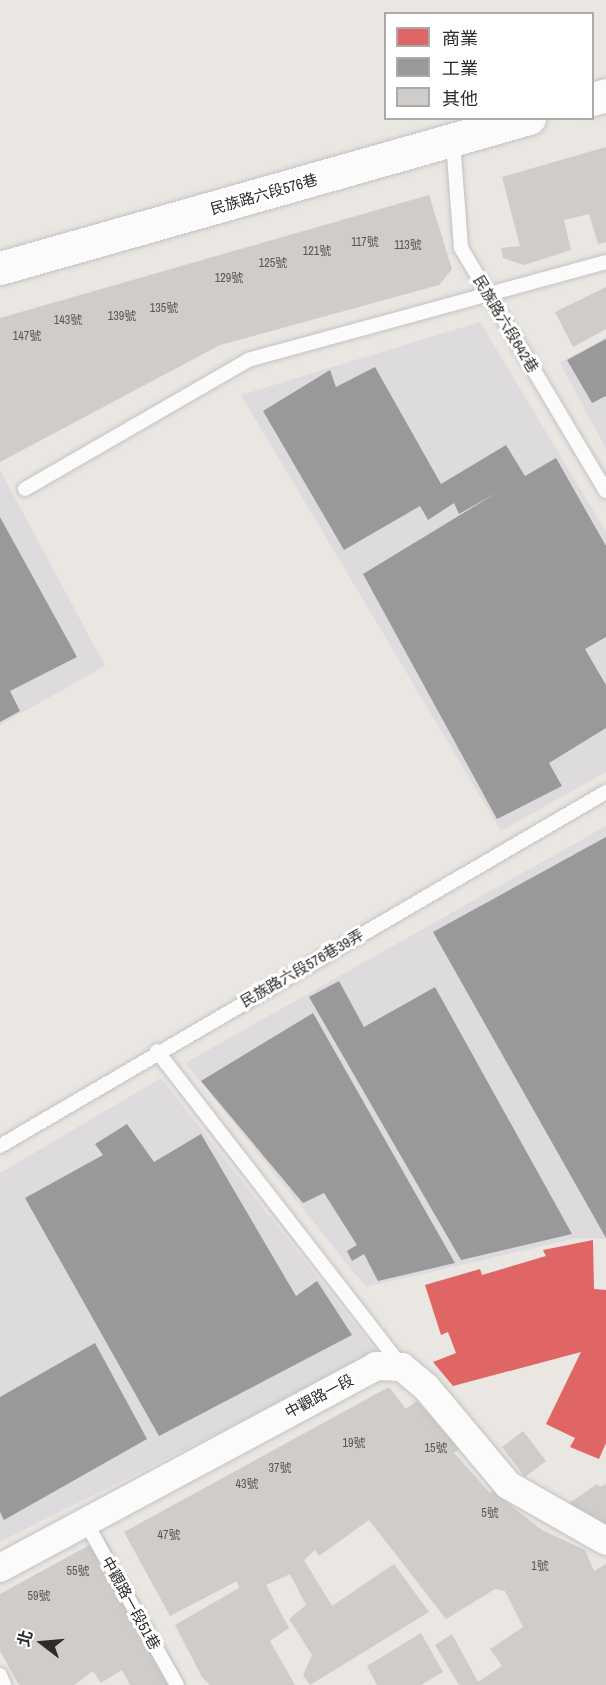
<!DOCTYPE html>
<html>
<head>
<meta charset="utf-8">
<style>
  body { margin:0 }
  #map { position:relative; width:606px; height:1685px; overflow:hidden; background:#eae6e2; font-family:"Archivo Narrow","Noto Sans TC",sans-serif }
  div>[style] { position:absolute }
  .industrial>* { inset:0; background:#dddbdd }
  .shops>* { inset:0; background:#e06666 }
  .industry>* { inset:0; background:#999 }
  .building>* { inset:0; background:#cfccc9 }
  .roads { filter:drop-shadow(0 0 2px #c3c2c3) drop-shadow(0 0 2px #c3c2c3) }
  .lane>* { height:14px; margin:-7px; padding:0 7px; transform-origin:7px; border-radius:7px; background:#fcfbfb }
  .street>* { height:28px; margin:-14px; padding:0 14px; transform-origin:14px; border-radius:14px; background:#fcfbfb }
  .secondary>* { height:33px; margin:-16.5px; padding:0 16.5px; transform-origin:16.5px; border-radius:16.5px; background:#fcfbfb }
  span { translate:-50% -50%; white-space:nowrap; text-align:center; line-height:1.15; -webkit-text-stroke:6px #fff; paint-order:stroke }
  .number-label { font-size:12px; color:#565655 }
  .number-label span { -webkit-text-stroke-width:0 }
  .street-label { font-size:15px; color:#2c2c2c }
  .legend { position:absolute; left:384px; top:12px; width:210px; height:108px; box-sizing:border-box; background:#fff; border:2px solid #ababab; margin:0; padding:8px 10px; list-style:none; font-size:18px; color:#2c2c2c }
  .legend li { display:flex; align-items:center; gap:12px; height:30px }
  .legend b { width:30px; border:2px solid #ababab }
  .north { position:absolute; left:12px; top:1613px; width:60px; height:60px; -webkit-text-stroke:4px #fff; paint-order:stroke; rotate:286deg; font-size:16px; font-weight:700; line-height:24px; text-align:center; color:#2c2c2c }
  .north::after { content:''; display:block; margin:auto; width:21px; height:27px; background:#2c2c2c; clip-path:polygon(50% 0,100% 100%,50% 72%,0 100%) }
</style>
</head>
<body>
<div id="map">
  <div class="industrial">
    <i style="clip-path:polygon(480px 322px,606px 532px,606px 772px,501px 831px,241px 395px)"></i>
    <i style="clip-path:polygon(606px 337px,606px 449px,560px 363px)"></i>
    <i style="clip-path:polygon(0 470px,105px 666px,0 725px)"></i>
    <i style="clip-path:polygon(606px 826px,606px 1239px,577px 1238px,366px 1287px,185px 1063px)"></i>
    <i style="clip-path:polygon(161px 1078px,377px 1353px,0 1542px,0 1173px)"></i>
  </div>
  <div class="shops">
    <i style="clip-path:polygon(593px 1240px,594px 1289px,606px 1290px,606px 1443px,599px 1459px,570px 1447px,575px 1438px,546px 1424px,581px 1352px,453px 1386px,433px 1362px,456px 1353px,448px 1332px,441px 1335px,425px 1285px,480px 1269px,482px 1275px,546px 1256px,543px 1250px)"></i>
  </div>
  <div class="industry">
    <i style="clip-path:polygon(606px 339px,606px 396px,592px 403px,567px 360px)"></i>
    <i style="clip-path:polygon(375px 367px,441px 484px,506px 445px,525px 476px,556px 458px,606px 546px,606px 637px,585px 649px,606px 685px,606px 728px,549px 763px,562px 786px,497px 819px,363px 574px,498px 492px,459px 514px,454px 503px,428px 520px,420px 506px,344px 550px,263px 411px,330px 370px,336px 387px)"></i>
    <i style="clip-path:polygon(0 517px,77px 657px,10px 691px,20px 711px,0 722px)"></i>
    <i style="clip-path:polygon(606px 837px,606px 1238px,433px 932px)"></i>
    <i style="clip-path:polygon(339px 981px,364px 1027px,435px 987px,572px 1234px,461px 1260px,309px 997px)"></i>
    <i style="clip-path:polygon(313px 1013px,455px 1263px,378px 1281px,364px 1254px,352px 1261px,347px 1251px,357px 1245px,324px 1193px,303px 1203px,201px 1081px)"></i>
    <i style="clip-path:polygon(127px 1124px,154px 1162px,201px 1134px,296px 1296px,317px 1281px,352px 1335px,159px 1436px,25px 1198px,103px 1155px,95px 1144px)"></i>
    <i style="clip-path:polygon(95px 1343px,147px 1439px,4px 1520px,0 1512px,0 1397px)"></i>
  </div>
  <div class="building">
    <i style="clip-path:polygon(606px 147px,606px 242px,598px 244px,589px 214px,564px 220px,571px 250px,524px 265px,503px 258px,501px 248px,520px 246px,502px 177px)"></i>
    <i style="clip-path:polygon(429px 195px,452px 269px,439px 285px,220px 345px,0 462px,0 318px)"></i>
    <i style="clip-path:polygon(606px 287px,606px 329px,573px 347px,555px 312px)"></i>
    <i style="clip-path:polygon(389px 1387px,406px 1409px,417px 1401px,460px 1448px,454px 1453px,490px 1493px,499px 1487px,505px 1501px,542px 1530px,585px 1550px,594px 1571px,606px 1564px,606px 1685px,459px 1685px,435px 1645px,452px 1634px,478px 1682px,502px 1666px,490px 1649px,523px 1627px,505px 1591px,495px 1589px,446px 1619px,369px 1520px,319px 1556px,315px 1550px,304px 1560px,332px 1606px,394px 1564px,429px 1612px,310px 1685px,303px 1675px,312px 1655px,289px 1619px,306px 1605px,290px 1574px,266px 1585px,289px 1628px,270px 1641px,295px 1685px,210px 1685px,202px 1677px,175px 1625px,239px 1588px,237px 1581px,170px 1616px,124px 1532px)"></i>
    <i style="clip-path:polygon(523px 1431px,546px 1461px,525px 1477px,502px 1447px)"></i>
    <i style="clip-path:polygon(597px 1484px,600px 1487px,606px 1484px,606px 1532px,562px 1508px)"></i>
    <i style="clip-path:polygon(104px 1537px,186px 1685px,130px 1685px,122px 1670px,101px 1683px,93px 1671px,74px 1685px,19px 1685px,0 1651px,0 1594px)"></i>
    <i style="clip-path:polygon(421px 1633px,443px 1672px,421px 1685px,377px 1685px,367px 1666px)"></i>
  </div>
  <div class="roads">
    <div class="lane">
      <i style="left:453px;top:141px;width:107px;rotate:85.7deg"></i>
      <i style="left:461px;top:248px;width:283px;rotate:59.2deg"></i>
      <i style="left:25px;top:489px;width:258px;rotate:-30deg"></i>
      <i style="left:248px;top:360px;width:371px;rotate:-15.3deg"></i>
      <i style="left:157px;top:1051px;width:398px;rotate:52.2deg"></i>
      <i style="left:0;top:1146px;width:702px;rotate:-30.29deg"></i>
      <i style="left:85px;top:1521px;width:188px;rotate:60.7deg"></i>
      <i style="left:0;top:1675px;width:11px;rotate:68deg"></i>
    </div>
    <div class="street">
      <i style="left:0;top:1568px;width:427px;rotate:-28.2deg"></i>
      <i style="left:376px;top:1366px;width:26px;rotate:2deg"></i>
      <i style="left:402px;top:1367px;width:31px;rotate:40deg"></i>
      <i style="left:426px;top:1387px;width:128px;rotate:50.1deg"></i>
      <i style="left:508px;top:1485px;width:113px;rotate:29.7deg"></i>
    </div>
    <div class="secondary">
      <i style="left:592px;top:99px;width:15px;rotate:-16deg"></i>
      <i style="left:0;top:268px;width:550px;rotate:-15.83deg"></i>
    </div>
  </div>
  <div class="number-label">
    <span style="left:365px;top:243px">117號</span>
    <span style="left:408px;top:246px">113號</span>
    <span style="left:317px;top:252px">121號</span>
    <span style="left:273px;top:264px">125號</span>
    <span style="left:229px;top:279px">129號</span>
    <span style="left:164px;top:309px">135號</span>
    <span style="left:122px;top:317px">139號</span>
    <span style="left:68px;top:321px">143號</span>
    <span style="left:27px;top:337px">147號</span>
    <span style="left:354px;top:1444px">19號</span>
    <span style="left:436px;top:1449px">15號</span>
    <span style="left:280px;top:1469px">37號</span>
    <span style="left:247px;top:1485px">43號</span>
    <span style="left:490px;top:1514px">5號</span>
    <span style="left:169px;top:1536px">47號</span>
    <span style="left:540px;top:1567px">1號</span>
    <span style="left:78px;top:1572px">55號</span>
    <span style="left:39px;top:1597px">59號</span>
  </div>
  <div class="street-label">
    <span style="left:264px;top:194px;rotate:-16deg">民族路六段576巷</span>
    <span style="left:506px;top:324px;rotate:59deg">民族路六段642巷</span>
    <span style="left:302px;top:968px;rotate:-30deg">民族路六段576巷39弄</span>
    <span style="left:319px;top:1396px;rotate:-28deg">中觀路一段</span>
    <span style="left:131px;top:1603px;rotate:61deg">中觀路一段51巷</span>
  </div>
  <ul class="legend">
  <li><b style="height:16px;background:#e06666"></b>商業</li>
  <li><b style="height:16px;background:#999"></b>工業</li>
  <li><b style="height:16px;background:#cfccc9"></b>其他</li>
  </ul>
  <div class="north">北</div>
</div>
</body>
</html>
